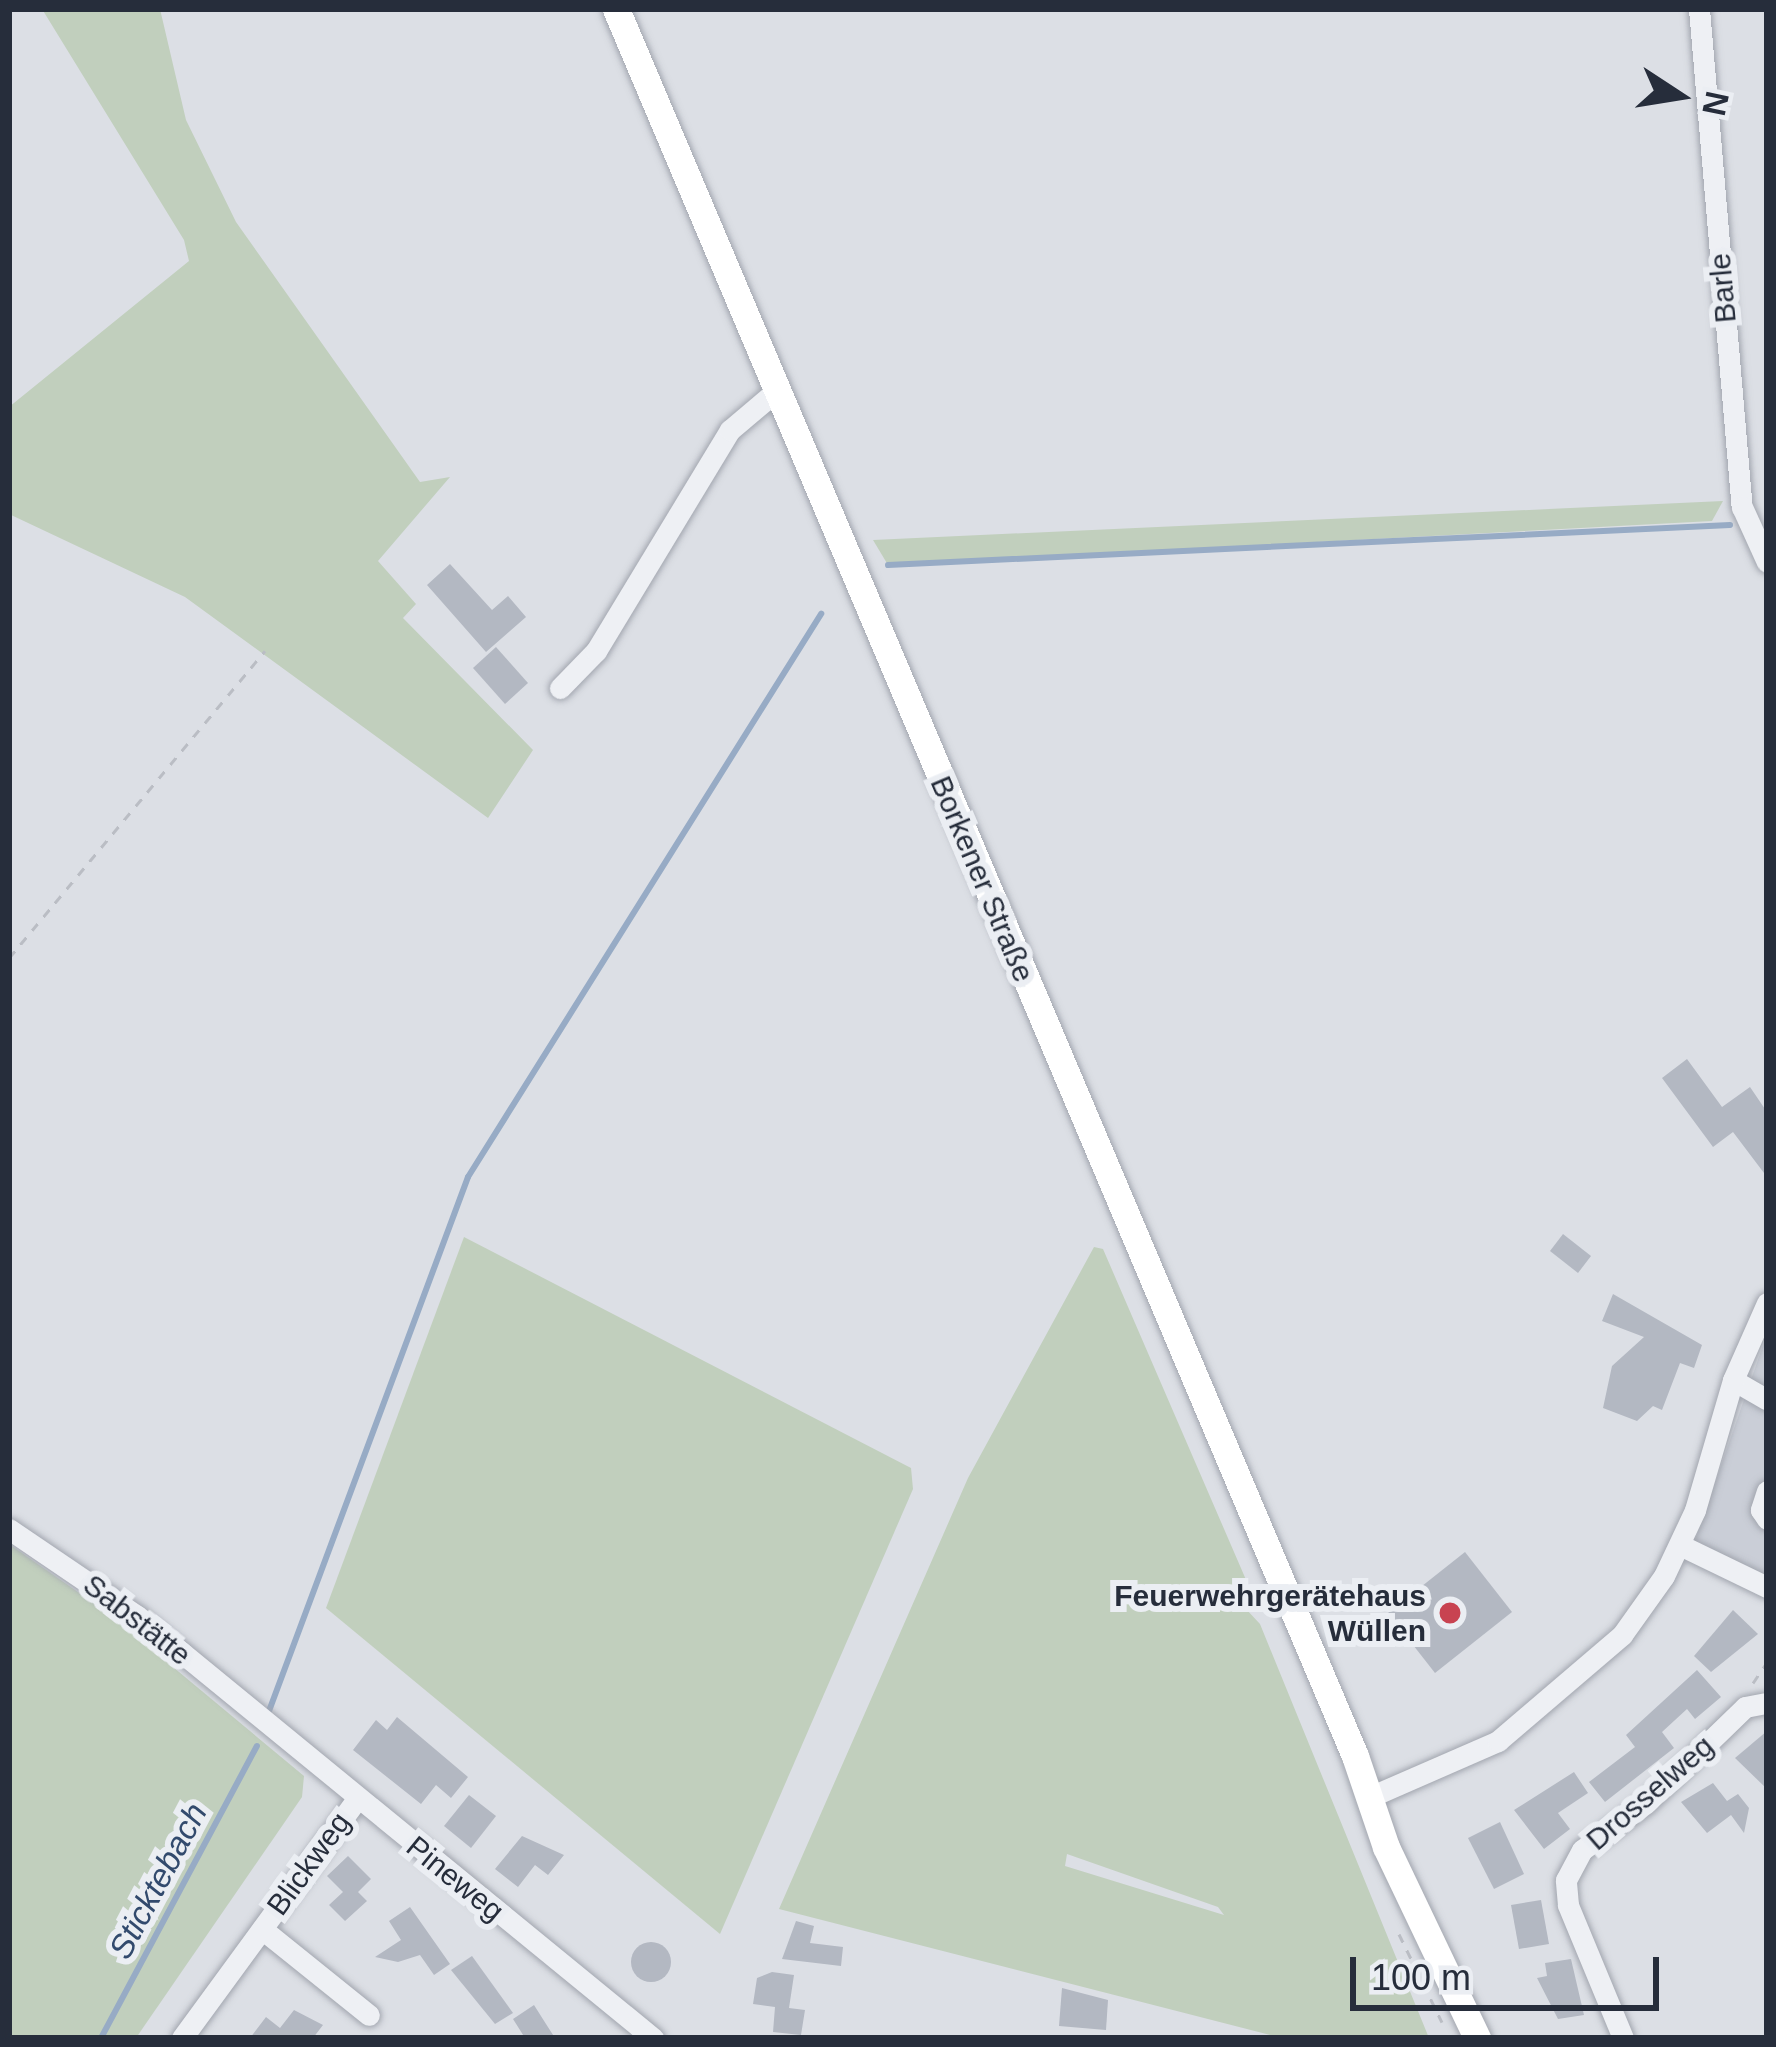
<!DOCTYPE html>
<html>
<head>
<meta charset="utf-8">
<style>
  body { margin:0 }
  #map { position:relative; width:1776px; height:2047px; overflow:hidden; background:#dcdfe5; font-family:Arial,sans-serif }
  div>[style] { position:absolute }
  .built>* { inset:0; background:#caced7 }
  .green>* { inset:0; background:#c1cfbd }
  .stream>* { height:6px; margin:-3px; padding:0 3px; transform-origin:3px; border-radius:3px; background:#97abc5 }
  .building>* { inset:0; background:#b3b8c2 }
  .round { border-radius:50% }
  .path>* { height:3px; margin-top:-1.5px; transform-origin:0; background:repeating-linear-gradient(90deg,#babdc4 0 9px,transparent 0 18px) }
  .roads { filter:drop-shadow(0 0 3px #a2a6af) drop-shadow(0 0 3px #a2a6af) }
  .minor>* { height:21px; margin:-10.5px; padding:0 10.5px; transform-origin:10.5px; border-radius:10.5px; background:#eef0f4 }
  .major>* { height:27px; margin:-13.5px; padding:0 13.5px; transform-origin:13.5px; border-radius:13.5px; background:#fff }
  .dots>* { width:33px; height:33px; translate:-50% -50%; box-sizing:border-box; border:6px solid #ebeef3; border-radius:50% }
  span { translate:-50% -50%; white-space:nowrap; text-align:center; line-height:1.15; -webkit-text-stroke:12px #ebeef3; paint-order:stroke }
  .street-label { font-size:30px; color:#262d3b }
  .poi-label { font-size:30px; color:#262d3b; font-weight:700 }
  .right { translate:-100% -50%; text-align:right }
  .water-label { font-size:33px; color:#324a6d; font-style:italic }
  .frame { position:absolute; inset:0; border:12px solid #262d3b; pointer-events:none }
  .north { position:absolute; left:1620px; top:36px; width:120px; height:120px; -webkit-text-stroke:9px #ebeef3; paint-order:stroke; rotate:102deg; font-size:33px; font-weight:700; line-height:48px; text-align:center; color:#262d3b }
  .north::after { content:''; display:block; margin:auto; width:42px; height:54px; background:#262d3b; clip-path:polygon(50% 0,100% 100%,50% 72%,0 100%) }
  .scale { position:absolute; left:1350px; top:1957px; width:309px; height:54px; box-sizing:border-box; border:6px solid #262d3b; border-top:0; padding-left:15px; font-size:36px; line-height:42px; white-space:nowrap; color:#262d3b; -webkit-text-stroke:9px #ebeef3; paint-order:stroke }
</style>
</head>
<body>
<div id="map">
  <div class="built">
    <i style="clip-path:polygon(1767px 1334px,1767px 1577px,1694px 1543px)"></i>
  </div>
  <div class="green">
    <i style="clip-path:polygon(42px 9px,160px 9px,186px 120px,236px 222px,420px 482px,450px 477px,378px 561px,416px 604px,403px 618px,533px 750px,488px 818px,185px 597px,9px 514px,9px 407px,189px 261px,184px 240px)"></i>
    <i style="clip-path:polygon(1723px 501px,1712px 521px,888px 565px,873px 540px)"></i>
    <i style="clip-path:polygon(464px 1237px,911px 1468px,913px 1489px,720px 1934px,326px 1608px)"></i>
    <i style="clip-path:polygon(evenodd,1094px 1247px,1103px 1249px,1250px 1589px,1246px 1609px,1260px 1624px,1429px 2038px,1282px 2038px,779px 1909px,968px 1478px,1094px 1247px,1067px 1854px,1218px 1907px,1224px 1915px,1065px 1866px,1067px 1854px)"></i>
    <i style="clip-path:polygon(9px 1544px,108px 1613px,304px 1776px,302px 1797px,136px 2038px,9px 2038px)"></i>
  </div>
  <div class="stream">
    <i style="left:888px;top:565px;width:843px;rotate:-2.72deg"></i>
    <i style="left:269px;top:1711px;width:570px;rotate:-69.56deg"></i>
    <i style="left:468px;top:1177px;width:665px;rotate:-57.91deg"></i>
    <i style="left:101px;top:2038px;width:331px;rotate:-61.9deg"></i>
  </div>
  <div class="building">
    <i style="clip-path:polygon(450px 564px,492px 610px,508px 596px,526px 617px,486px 652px,427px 585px)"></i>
    <i style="clip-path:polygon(496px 647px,528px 683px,505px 704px,473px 668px)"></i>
    <i style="clip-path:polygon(1687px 1059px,1722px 1107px,1750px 1087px,1767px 1112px,1767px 1177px,1733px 1132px,1713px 1147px,1662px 1078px)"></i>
    <i style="clip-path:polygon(1563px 1234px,1591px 1256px,1578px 1273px,1550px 1251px)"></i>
    <i style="clip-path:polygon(1613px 1294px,1702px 1345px,1694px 1368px,1680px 1363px,1662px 1410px,1653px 1406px,1637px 1421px,1603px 1408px,1612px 1366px,1644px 1337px,1602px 1321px)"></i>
    <i style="clip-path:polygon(1465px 1552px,1512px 1612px,1435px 1673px,1388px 1613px)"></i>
    <i style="clip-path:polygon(1733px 1610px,1758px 1634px,1711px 1672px,1694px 1656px)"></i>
    <i style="clip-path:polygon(1697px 1670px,1721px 1697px,1695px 1719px,1687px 1709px,1662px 1732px,1674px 1748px,1605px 1802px,1589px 1782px,1635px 1747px,1626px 1735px)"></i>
    <i style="clip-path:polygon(397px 1717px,468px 1777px,451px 1798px,436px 1785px,421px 1804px,353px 1750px,376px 1720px,387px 1730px)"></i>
    <i style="clip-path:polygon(1767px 1731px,1767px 1789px,1735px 1758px)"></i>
    <i style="clip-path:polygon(1574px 1772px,1588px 1793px,1558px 1813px,1570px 1829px,1544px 1849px,1514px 1810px)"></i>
    <i style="clip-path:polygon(1713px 1783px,1727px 1801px,1738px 1794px,1749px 1808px,1744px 1833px,1731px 1815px,1707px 1833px,1681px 1802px)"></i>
    <i style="clip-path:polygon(469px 1795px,496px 1816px,471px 1848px,444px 1826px)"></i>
    <i style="clip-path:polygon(1500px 1822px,1524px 1874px,1494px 1889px,1468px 1838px)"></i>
    <i style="clip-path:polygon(522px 1836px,564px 1855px,548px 1875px,535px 1865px,518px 1887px,495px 1869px)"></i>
    <i style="clip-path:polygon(348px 1856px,371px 1879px,358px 1892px,367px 1901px,345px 1921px,329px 1905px,343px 1892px,327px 1876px)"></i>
    <i style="clip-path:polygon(1541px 1900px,1549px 1944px,1519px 1949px,1511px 1905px)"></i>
    <i style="clip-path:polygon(410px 1907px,450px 1964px,434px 1975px,420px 1955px,398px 1962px,375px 1957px,401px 1940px,389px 1921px)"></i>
    <i style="clip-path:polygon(796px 1921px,814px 1926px,810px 1943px,843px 1947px,841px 1966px,782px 1959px)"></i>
    <i class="round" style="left:631px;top:1942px;width:40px;height:40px"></i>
    <i style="clip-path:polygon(472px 1956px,513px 2013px,495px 2024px,451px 1970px)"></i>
    <i style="clip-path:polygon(1571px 1959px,1584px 2015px,1558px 2019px,1537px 1978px,1547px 1976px,1545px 1963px)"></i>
    <i style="clip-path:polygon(772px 1972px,794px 1975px,789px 2008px,805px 2010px,801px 2035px,773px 2032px,775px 2007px,753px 2004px,757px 1978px)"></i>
    <i style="clip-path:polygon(1062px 1988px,1108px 2000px,1106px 2030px,1059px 2026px)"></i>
    <i style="clip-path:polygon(534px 2005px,546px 2024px,555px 2038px,525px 2038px,513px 2019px)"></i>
    <i style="clip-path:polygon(294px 2010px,323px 2025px,313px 2038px,250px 2038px,266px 2017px,280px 2028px)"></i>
  </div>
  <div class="path">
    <i style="left:9px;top:958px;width:400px;rotate:-50.2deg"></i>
    <i style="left:1753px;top:1683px;width:25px;rotate:-56deg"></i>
    <i style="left:1399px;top:1934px;width:98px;rotate:64deg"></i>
  </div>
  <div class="roads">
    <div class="minor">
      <i style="left:1699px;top:9px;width:500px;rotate:85.1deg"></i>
      <i style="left:1742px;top:507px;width:60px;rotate:65.6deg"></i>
      <i style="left:560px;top:688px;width:52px;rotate:-45.8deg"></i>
      <i style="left:596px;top:651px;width:258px;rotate:-58.8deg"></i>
      <i style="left:730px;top:430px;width:59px;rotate:-40.2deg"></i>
      <i style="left:1733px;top:1380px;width:39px;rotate:30deg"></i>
      <i style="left:1767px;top:1491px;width:20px;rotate:108deg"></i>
      <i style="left:1761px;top:1510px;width:11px;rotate:56deg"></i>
      <i style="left:9px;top:1529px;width:155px;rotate:34.2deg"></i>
      <i style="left:137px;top:1616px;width:667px;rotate:39.28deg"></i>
      <i style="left:1680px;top:1545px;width:97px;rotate:25.8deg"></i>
      <i style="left:1370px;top:1797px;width:140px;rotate:-23.6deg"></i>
      <i style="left:1498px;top:1741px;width:163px;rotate:-40.5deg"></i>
      <i style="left:1622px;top:1635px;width:72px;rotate:-54.6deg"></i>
      <i style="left:1664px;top:1576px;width:73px;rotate:-64.8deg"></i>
      <i style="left:1695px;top:1510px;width:135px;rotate:-73.7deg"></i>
      <i style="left:1733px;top:1380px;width:84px;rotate:-66.2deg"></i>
      <i style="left:262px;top:1929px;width:137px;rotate:38.8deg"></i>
      <i style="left:182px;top:2038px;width:295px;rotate:-53.8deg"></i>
      <i style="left:1623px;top:2038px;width:144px;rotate:-112.5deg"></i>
      <i style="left:1568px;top:1905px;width:25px;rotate:-95deg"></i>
      <i style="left:1566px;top:1880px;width:34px;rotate:-62deg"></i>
      <i style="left:1582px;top:1850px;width:79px;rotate:-36.3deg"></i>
      <i style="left:1646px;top:1803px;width:138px;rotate:-44.1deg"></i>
      <i style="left:1745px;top:1707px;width:20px;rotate:-11deg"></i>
    </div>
    <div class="major">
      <i style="left:616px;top:9px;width:1897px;rotate:67.07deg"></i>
      <i style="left:1355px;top:1756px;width:96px;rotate:71.2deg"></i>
      <i style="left:1386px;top:1847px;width:212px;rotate:64.5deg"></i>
    </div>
  </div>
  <div class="dots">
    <i style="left:1450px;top:1613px;background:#c84351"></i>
  </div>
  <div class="street-label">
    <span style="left:1723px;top:288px;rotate:-95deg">Barle</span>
    <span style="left:982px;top:879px;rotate:67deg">Borkener Straße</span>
    <span style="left:137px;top:1620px;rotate:38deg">Sabstätte</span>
    <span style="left:1650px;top:1793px;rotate:-41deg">Drosselweg</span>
    <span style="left:309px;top:1864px;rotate:-54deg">Blickweg</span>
    <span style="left:455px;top:1879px;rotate:39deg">Pineweg</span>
  </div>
  <div class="poi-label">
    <span class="right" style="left:1426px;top:1613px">Feuerwehrgerätehaus<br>Wüllen</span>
  </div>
  <div class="water-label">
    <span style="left:158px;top:1881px;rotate:-62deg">Sticktebach</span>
  </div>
  <div class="frame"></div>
  <div class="north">N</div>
  <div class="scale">100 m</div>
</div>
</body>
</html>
